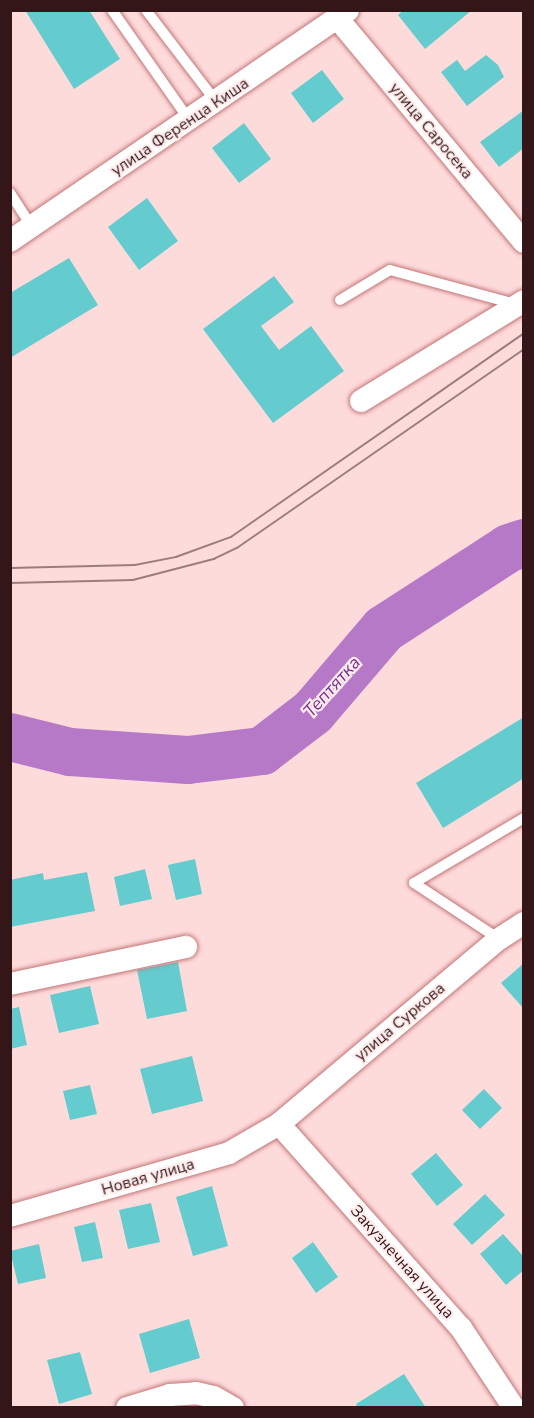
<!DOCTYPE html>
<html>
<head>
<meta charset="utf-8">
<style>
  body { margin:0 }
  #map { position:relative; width:534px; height:1418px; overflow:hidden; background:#fedbdb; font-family:"Nunito Sans",sans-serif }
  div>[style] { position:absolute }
  .river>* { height:48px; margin:-24px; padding:0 24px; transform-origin:24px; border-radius:24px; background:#b679c8 }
  .building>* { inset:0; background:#64cbce }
  .roads { filter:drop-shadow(0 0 2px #c27678) drop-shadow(0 0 2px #c27678) }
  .service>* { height:10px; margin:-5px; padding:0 5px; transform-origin:5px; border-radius:5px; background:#fff }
  .minor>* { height:22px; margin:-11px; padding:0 11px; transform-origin:11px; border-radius:11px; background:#fff }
  .tram>* { height:1.5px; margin:-0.75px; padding:0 0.75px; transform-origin:0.75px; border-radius:0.75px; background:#9d7c7d }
  span { translate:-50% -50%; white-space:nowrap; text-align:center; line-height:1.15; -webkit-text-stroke:4.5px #ffeded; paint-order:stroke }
  .street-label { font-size:16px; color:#341618 }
  .water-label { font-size:18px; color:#7a3090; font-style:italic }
  .frame { position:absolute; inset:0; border:12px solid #341618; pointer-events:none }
</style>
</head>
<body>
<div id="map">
  <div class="river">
    <i style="left:10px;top:737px;width:62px;rotate:14deg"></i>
    <i style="left:70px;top:752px;width:118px;rotate:3.9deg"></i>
    <i style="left:188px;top:760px;width:75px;rotate:-6.9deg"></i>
    <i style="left:262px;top:751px;width:64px;rotate:-37.4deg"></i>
    <i style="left:313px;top:712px;width:109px;rotate:-49.5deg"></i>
    <i style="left:384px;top:629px;width:149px;rotate:-32.9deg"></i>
    <i style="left:509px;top:548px;width:16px;rotate:-18deg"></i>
  </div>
  <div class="building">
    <i style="clip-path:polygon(25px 10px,89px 10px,120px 59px,74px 89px)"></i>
    <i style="clip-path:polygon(404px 10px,472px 10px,425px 49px,398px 15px)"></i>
    <i style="clip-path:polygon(486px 55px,498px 65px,504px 77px,467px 106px,441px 72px,457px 60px,465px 71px)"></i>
    <i style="clip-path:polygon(322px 70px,344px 99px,313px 123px,291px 93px)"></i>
    <i style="clip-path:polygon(524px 110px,524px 148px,499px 167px,480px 142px)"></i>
    <i style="clip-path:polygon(244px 123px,271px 159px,239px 183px,212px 148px)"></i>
    <i style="clip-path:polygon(147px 198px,178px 241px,139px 270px,108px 227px)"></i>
    <i style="clip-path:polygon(69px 258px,98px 305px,10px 358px,10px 293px)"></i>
    <i style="clip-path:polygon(274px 276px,294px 302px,261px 326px,279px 350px,311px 326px,344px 371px,273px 423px,203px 329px)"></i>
    <i style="clip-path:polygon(524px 717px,524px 778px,443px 828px,416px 783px)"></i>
    <i style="clip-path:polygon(195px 859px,202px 894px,176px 900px,168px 865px)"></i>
    <i style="clip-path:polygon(145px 869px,152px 899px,120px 906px,114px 877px)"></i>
    <i style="clip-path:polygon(87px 872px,95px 911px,10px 927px,10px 880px,43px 873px,44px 880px)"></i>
    <i style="clip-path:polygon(178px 962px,187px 1011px,147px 1019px,137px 970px)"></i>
    <i style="clip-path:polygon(524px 963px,524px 1009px,501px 983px)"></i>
    <i style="clip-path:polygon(90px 986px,99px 1024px,59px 1033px,50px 995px)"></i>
    <i style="clip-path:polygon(19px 1007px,27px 1045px,10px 1049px,10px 1009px)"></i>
    <i style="clip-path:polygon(192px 1056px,203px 1101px,152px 1114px,140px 1069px)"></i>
    <i style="clip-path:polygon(90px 1085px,97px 1114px,70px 1120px,63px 1091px)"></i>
    <i style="clip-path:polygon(484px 1089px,502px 1108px,480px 1129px,462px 1110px)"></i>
    <i style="clip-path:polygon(436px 1153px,463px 1185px,437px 1206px,411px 1174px)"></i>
    <i style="clip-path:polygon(212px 1186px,228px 1246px,193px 1256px,176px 1197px)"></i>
    <i style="clip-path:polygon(485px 1194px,505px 1215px,472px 1245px,453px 1224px)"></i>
    <i style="clip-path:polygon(151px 1203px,160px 1242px,128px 1249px,119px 1210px)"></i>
    <i style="clip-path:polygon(95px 1222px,103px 1258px,82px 1262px,74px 1227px)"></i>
    <i style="clip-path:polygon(503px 1234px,524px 1257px,524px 1270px,506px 1285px,480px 1254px)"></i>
    <i style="clip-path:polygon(313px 1242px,338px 1277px,316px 1293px,292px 1258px)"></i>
    <i style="clip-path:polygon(39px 1244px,46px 1278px,18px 1284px,10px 1251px)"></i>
    <i style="clip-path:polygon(189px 1319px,200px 1358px,150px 1373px,139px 1334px)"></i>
    <i style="clip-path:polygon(80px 1352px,92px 1394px,59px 1404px,47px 1360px)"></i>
    <i style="clip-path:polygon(404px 1374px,426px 1408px,358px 1408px,356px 1404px)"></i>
  </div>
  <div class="roads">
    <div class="service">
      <i style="left:112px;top:10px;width:136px;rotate:54.9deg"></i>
      <i style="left:146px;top:10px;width:117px;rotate:52.6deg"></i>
      <i style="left:10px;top:193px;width:40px;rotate:57.1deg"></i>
      <i style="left:340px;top:300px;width:58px;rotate:-31deg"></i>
      <i style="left:390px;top:270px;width:130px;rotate:15.2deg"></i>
      <i style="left:499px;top:939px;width:102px;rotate:-146.6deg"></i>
      <i style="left:414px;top:883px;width:128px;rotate:-30.6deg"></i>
    </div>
    <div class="minor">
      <i style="left:338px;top:19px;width:290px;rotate:50.2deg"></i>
      <i style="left:10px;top:241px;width:409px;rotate:-34.3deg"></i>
      <i style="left:361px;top:401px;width:191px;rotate:-31.5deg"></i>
      <i style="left:10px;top:984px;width:180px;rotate:-11.9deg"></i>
      <i style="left:279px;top:1124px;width:273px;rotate:48.3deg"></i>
      <i style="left:461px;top:1328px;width:96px;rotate:56.5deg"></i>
      <i style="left:10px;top:1216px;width:228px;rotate:-16deg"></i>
      <i style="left:229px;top:1153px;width:58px;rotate:-30.1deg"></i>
      <i style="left:279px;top:1124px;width:287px;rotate:-40.1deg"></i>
      <i style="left:499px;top:939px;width:30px;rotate:-33deg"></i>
      <i style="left:127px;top:1408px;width:45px;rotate:-16.8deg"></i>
      <i style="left:170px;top:1395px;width:26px;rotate:-4deg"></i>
      <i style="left:196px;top:1393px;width:18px;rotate:13deg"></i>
      <i style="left:214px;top:1397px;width:22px;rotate:30deg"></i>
    </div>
  </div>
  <div class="tram">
    <i style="left:10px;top:568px;width:125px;rotate:-1.4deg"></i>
    <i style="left:135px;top:565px;width:42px;rotate:-11deg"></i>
    <i style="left:176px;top:557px;width:59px;rotate:-20deg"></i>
    <i style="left:231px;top:537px;width:357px;rotate:-34.8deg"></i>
    <i style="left:10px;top:583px;width:123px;rotate:-1.4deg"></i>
    <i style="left:133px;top:580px;width:84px;rotate:-14.5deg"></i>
    <i style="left:214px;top:559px;width:25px;rotate:-26deg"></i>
    <i style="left:237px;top:548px;width:349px;rotate:-34.7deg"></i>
  </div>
  <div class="street-label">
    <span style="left:180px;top:127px;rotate:-34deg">улица Ференца Киша</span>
    <span style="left:431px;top:131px;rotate:50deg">улица Саросека</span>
    <span style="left:400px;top:1022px;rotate:-40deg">улица Суркова</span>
    <span style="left:148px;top:1177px;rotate:-16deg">Новая улица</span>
    <span style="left:402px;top:1262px;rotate:48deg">Закузнечная улица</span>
  </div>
  <div class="water-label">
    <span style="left:332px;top:687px;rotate:-48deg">Тептятка</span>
  </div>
  <div class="frame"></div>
</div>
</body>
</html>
